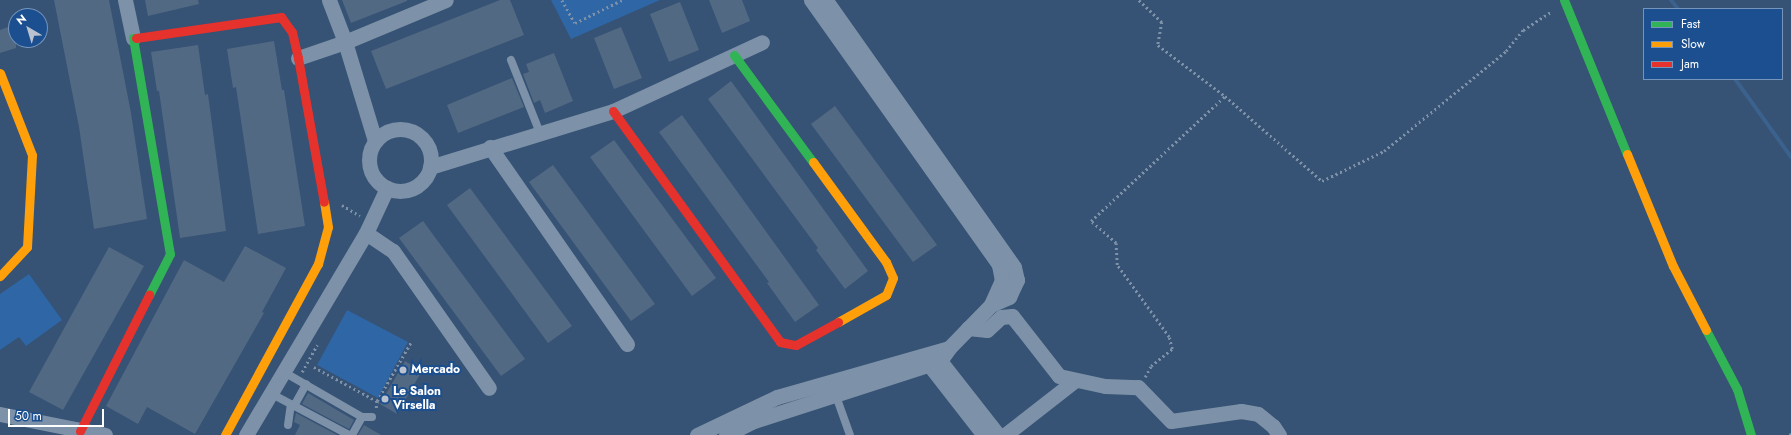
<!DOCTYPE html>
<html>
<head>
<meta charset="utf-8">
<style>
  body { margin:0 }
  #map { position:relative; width:1791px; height:435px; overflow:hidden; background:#365274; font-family:Jost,sans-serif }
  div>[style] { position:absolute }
  .green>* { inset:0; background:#2f66a5 }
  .stream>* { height:4px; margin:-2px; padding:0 2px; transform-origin:2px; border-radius:2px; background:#3b618d }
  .building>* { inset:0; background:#526984 }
  .path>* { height:2.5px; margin-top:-1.25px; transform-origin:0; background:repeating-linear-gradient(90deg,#7d92a8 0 2px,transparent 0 5px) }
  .lane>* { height:8px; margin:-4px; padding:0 4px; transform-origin:4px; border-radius:4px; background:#7d92a8 }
  .street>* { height:15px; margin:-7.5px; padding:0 7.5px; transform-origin:7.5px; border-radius:7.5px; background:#7d92a8 }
  .street>.ring { margin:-7.5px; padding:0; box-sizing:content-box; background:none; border:15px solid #7d92a8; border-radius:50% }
  .fast>* { height:9px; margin:-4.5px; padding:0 4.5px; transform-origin:4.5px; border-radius:4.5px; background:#30b455 }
  .slow>* { height:9px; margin:-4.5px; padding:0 4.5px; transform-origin:4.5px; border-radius:4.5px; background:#ff9f0a }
  .jam>* { height:9px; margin:-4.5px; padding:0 4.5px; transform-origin:4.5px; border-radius:4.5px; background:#e5322d }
  .dots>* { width:11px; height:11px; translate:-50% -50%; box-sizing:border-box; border:2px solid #1b4f8f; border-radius:50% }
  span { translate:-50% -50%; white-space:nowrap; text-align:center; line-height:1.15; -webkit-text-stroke:4px #1b4f8f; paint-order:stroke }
  .poi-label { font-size:12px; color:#fff; font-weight:700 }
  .left { translate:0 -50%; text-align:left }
  .legend { position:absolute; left:1643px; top:8px; width:140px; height:72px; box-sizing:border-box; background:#1b4f8f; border:1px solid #7695bc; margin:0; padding:5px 7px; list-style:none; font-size:12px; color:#fff }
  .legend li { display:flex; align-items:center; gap:8px; height:20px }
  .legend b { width:20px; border:1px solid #7695bc }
  .north { position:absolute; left:8px; top:8px; width:40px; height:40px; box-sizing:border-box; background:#1b4f8f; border:1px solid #7695bc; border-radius:50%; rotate:322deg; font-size:11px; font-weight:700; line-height:16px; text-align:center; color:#fff }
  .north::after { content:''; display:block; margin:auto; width:14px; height:18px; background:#b9c2ce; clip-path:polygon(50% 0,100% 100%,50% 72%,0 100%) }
  .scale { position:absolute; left:8px; top:409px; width:96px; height:18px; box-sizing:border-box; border:2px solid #fff; border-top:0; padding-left:5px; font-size:12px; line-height:14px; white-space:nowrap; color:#fff; -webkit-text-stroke:3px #1b4f8f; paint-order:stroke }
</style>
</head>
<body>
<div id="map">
  <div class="green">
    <i style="clip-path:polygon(551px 0,660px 0,571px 39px)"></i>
    <i style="clip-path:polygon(29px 274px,62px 320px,26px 346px,19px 337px,0 350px,0 294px)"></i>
    <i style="clip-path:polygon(347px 310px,408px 342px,378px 398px,317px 365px)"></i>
  </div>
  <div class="stream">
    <i style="left:1671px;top:0;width:11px;rotate:52deg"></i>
    <i style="left:1735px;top:79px;width:96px;rotate:54.3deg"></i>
  </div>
  <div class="building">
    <i style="clip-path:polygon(54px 0,109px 0,131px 113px,147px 219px,94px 229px,79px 127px)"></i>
    <i style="clip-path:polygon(145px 0,198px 0,199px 4px,148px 16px)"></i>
    <i style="clip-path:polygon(342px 0,407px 0,407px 1px,351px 23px)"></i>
    <i style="clip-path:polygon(500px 0,510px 0,524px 35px,386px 89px,371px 51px)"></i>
    <i style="clip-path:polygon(709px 0,742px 0,750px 21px,722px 33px)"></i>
    <i style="clip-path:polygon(680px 2px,699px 50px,669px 62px,650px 14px)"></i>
    <i style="clip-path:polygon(16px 24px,16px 48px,0 53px,0 30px)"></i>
    <i style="clip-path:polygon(621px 27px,642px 78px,614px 89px,594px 38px)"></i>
    <i style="clip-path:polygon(274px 41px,282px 90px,284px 90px,305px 226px,258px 234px,236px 87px,233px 88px,227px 49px)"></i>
    <i style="clip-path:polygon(198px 45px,205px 95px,208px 94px,226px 231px,180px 238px,159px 91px,157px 91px,151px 52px)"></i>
    <i style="clip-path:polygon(554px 53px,573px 101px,545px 113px,540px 100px,534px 103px,523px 74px,529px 72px,526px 64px)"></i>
    <i style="clip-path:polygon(512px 78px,524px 107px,458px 133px,447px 105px)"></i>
    <i style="clip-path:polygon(731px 81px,868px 271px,845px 289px,816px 250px,818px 248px,708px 99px)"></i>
    <i style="clip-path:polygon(835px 106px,937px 245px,913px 262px,811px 124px)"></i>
    <i style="clip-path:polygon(682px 115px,819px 305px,795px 322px,767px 283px,769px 282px,659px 132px)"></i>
    <i style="clip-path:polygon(614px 140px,716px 278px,692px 296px,590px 157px)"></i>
    <i style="clip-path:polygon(553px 165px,655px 304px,631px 321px,529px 182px)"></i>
    <i style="clip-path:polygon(470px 188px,572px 326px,548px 343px,447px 205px)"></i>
    <i style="clip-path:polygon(423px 221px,525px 359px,501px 376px,399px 238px)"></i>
    <i style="clip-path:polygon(245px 246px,286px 268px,262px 312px,264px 313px,195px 434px,147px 407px,138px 424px,106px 406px,184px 260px,224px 282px)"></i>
    <i style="clip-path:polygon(109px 247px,144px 266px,63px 410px,29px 392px)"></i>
    <i style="clip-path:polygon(405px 361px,422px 371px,397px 414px,380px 404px)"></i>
    <i style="clip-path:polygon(308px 393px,354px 420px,349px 429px,302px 404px)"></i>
    <i style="clip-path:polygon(296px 413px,337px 435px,295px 435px,300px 425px,294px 422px)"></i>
    <i style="clip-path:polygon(364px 425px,381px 435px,358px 435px)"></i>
  </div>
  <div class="path">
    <i style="left:562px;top:0;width:26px;rotate:61deg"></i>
    <i style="left:575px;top:23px;width:52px;rotate:-26.1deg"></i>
    <i style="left:1139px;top:0;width:32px;rotate:44deg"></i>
    <i style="left:1162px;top:22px;width:23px;rotate:100deg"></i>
    <i style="left:1158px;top:45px;width:84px;rotate:37.3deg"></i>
    <i style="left:1225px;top:96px;width:129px;rotate:41.2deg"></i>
    <i style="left:1322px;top:181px;width:69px;rotate:-25.8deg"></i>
    <i style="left:1384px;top:151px;width:158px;rotate:-39.3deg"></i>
    <i style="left:1506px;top:51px;width:27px;rotate:-51deg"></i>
    <i style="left:1523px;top:30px;width:33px;rotate:-33deg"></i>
    <i style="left:342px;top:205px;width:21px;rotate:31deg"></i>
    <i style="left:314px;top:367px;width:72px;rotate:28.4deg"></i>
    <i style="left:302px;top:372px;width:31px;rotate:-61deg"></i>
    <i style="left:1145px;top:377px;width:13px;rotate:-61deg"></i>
    <i style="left:1151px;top:366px;width:27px;rotate:-39deg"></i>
    <i style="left:1172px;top:349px;width:12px;rotate:-104deg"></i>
    <i style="left:1169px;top:337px;width:89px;rotate:-125.8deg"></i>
    <i style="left:1117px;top:265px;width:22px;rotate:-93deg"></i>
    <i style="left:1116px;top:243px;width:33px;rotate:-139deg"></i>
    <i style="left:1091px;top:221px;width:183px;rotate:-43deg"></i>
    <i style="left:376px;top:408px;width:7px;rotate:-82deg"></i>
    <i style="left:377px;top:401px;width:68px;rotate:-60deg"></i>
    <i style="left:1790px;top:435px;width:2px;rotate:-63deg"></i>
  </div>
  <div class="lane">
    <i style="left:511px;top:60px;width:79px;rotate:68.3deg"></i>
    <i style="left:282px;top:371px;width:92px;rotate:29.9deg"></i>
    <i style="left:362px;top:417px;width:21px;rotate:119deg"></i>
    <i style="left:270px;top:393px;width:89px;rotate:28deg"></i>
    <i style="left:836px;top:396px;width:41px;rotate:70.3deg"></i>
    <i style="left:294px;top:406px;width:25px;rotate:-61deg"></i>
    <i style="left:362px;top:417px;width:10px"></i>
    <i style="left:288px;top:425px;width:21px;rotate:-82deg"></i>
  </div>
  <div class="street">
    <i style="left:125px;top:0;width:39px;rotate:78deg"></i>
    <i style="left:329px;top:0;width:45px;rotate:69.1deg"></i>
    <i style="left:345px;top:42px;width:103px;rotate:73.1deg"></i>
    <i style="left:811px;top:0;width:325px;rotate:54.6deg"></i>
    <i style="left:999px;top:265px;width:15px;rotate:79deg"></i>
    <i style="left:1002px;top:280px;width:27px;rotate:114deg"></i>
    <i style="left:298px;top:58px;width:50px;rotate:-18.8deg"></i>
    <i style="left:345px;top:42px;width:109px;rotate:-22.6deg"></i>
    <i class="ring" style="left:369px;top:129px;width:47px;height:47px"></i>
    <i style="left:490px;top:147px;width:240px;rotate:55.2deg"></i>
    <i style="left:430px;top:167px;width:191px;rotate:-17deg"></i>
    <i style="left:613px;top:111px;width:164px;rotate:-24.8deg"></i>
    <i style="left:366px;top:233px;width:32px;rotate:34deg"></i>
    <i style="left:393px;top:251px;width:167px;rotate:55deg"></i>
    <i style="left:968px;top:328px;width:19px;rotate:6deg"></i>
    <i style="left:987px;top:330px;width:19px;rotate:-43deg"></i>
    <i style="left:1001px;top:317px;width:11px;rotate:-5deg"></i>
    <i style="left:1012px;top:316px;width:76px;rotate:51.9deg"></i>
    <i style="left:1059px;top:376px;width:47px;rotate:12.3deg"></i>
    <i style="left:1105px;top:386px;width:33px;rotate:2deg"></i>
    <i style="left:1138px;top:387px;width:47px;rotate:45.9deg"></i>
    <i style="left:1171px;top:421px;width:71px;rotate:-8.1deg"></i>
    <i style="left:1241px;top:411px;width:17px;rotate:10deg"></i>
    <i style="left:1258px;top:414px;width:19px;rotate:39deg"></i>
    <i style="left:1273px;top:426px;width:11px;rotate:56deg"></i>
    <i style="left:940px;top:361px;width:94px;rotate:51.9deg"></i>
    <i style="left:930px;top:366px;width:88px;rotate:52deg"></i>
    <i style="left:0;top:414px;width:107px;rotate:11.3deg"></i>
    <i style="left:246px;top:435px;width:235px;rotate:-59.3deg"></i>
    <i style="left:366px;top:233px;width:50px;rotate:-65deg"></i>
    <i style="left:697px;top:435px;width:89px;rotate:-25.4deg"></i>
    <i style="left:777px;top:397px;width:179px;rotate:-15.9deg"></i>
    <i style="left:726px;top:435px;width:28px;rotate:-27deg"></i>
    <i style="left:751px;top:422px;width:199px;rotate:-17.9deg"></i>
    <i style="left:940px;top:361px;width:16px;rotate:-55deg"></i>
    <i style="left:949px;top:348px;width:60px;rotate:-45.7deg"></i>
    <i style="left:991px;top:305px;width:20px;rotate:-24deg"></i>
    <i style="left:1009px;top:297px;width:19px;rotate:-65deg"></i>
    <i style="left:1017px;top:280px;width:13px;rotate:-103deg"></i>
    <i style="left:1014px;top:267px;width:327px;rotate:-125.2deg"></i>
    <i style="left:1005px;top:435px;width:88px;rotate:-38deg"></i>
  </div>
  <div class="fast">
    <i style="left:1564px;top:0;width:166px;rotate:67.8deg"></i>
    <i style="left:136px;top:38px;width:3px;rotate:180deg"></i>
    <i style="left:133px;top:38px;width:219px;rotate:80.3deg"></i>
    <i style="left:170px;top:254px;width:46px;rotate:117.1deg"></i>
    <i style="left:734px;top:55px;width:133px;rotate:53.6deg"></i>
    <i style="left:1706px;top:330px;width:67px;rotate:62.3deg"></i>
    <i style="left:1737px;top:389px;width:48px;rotate:73.1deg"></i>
  </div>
  <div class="slow">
    <i style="left:0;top:73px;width:88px;rotate:68.7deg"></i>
    <i style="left:32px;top:155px;width:92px;rotate:93.1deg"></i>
    <i style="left:27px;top:247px;width:40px;rotate:133deg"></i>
    <i style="left:1627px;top:154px;width:121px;rotate:67.7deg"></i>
    <i style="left:1673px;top:266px;width:72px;rotate:62.7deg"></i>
    <i style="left:813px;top:162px;width:124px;rotate:53.9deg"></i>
    <i style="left:886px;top:262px;width:17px;rotate:66deg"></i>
    <i style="left:893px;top:278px;width:18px;rotate:112deg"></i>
    <i style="left:886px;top:295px;width:55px;rotate:150.6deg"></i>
    <i style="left:225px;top:435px;width:195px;rotate:-61.5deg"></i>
    <i style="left:318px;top:264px;width:38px;rotate:-75deg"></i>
    <i style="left:328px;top:227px;width:25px;rotate:-99deg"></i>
  </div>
  <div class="jam">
    <i style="left:136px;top:38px;width:147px;rotate:-8.2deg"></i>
    <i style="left:281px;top:17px;width:19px;rotate:54deg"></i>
    <i style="left:292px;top:32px;width:27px;rotate:77deg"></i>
    <i style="left:298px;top:58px;width:146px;rotate:79.8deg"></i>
    <i style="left:613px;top:111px;width:285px;rotate:54.1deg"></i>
    <i style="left:780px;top:342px;width:16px;rotate:11deg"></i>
    <i style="left:796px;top:345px;width:48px;rotate:-28.7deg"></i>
    <i style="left:80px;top:431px;width:153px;rotate:-63.1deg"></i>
  </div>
  <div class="dots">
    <i style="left:403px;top:370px;background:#b9c2ce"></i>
    <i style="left:385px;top:399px;background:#b9c2ce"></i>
  </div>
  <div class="poi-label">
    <span class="left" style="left:411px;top:370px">Mercado</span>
    <span class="left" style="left:393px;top:399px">Le Salon<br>Virsella</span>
  </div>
  <ul class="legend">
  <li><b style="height:5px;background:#30b455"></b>Fast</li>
  <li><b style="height:5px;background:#ff9f0a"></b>Slow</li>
  <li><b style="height:5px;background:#e5322d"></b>Jam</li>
  </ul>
  <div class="north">N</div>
  <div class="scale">50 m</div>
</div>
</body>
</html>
